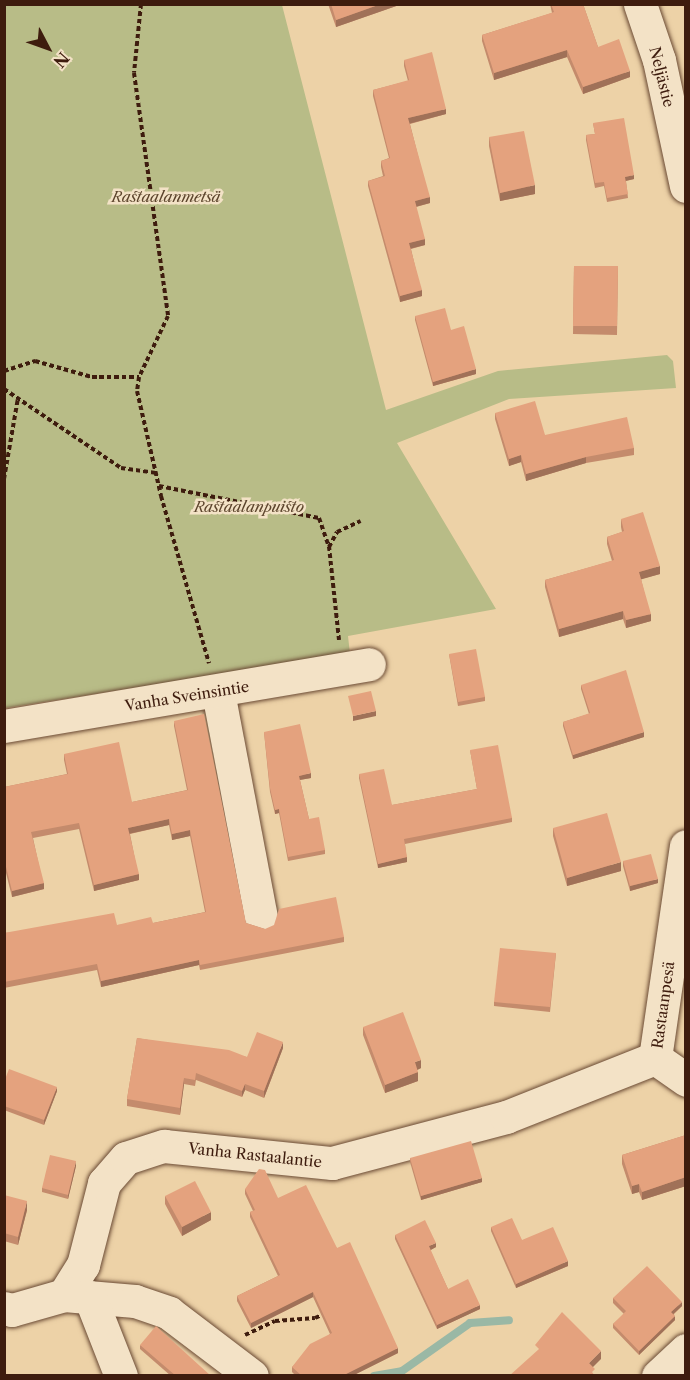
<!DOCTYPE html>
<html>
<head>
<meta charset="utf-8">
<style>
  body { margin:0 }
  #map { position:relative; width:690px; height:1380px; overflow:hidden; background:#edd2a7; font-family:"Libre Caslon Text",serif }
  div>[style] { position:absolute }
  .green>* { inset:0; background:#b8bc87 }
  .stream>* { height:8px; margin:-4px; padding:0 4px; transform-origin:4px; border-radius:4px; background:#9ab8a5 }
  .path>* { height:4px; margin-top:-2px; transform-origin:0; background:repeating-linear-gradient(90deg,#3e1c0e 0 4.5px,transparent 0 7.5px) }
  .roads { filter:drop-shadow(0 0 2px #6a4a34) drop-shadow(0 0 2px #6a4a34) }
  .minor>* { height:33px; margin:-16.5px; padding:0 16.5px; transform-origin:16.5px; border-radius:16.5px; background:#f3e2c6 }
  .wall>* { inset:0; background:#c48b6c }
  .shaded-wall>* { inset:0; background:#a07158 }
  .building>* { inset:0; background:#e4a27e }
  span { translate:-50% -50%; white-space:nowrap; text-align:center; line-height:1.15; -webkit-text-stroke:5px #f3e2c6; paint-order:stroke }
  .street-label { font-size:15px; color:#3e1c0e }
  .park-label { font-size:15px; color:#5c442c; font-style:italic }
  .frame { position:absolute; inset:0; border:6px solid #3e1c0e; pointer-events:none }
  .north { position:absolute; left:18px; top:18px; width:60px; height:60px; -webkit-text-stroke:4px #f3e2c6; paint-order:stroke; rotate:131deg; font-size:16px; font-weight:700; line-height:24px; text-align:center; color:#3e1c0e }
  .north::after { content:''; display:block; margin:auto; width:21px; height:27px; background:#3e1c0e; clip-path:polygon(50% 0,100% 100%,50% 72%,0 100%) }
</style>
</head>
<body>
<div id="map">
  <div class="green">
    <i style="clip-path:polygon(5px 5px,282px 5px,386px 410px,498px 371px,667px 355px,673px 361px,676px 388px,509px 399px,397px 443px,496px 609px,348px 636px,350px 654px,5px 708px)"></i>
  </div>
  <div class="stream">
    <i style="left:374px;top:1376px;width:28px;rotate:-10deg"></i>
    <i style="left:402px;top:1371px;width:83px;rotate:-35.2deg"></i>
    <i style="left:470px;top:1323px;width:39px;rotate:-4deg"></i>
  </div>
  <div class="path">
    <i style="left:141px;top:4px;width:69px;rotate:95.8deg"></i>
    <i style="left:134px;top:73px;width:245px;rotate:82deg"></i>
    <i style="left:168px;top:316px;width:68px;rotate:115.4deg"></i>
    <i style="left:139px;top:377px;width:14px;rotate:98deg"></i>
    <i style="left:137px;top:391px;width:108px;rotate:77.1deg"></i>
    <i style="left:161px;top:496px;width:174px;rotate:74deg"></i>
    <i style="left:4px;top:371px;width:33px;rotate:-18deg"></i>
    <i style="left:35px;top:361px;width:59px;rotate:15.7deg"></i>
    <i style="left:92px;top:377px;width:47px"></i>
    <i style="left:4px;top:389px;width:141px;rotate:34deg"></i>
    <i style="left:121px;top:468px;width:35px;rotate:8deg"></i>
    <i style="left:4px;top:479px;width:82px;rotate:-80.2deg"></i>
    <i style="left:159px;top:486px;width:163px;rotate:11.3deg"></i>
    <i style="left:319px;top:518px;width:31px;rotate:71deg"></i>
    <i style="left:339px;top:640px;width:94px;rotate:-96.1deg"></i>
    <i style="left:329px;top:547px;width:17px;rotate:-62deg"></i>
    <i style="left:337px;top:532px;width:26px;rotate:-25deg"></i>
    <i style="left:245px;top:1335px;width:33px;rotate:-25deg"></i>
    <i style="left:275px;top:1321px;width:40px;rotate:-4.3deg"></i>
    <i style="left:315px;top:1318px;width:12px;rotate:-24deg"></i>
  </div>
  <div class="roads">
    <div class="minor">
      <i style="left:640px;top:4px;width:59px;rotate:71.3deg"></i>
      <i style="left:659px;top:60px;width:129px;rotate:77.9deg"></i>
      <i style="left:218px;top:692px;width:229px;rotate:79.2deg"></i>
      <i style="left:4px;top:726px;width:370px;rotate:-9.6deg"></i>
      <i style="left:655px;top:1058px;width:214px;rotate:-81.7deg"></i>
      <i style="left:64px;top:1295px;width:71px;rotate:4.8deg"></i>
      <i style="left:135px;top:1301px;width:36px;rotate:19deg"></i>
      <i style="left:169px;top:1313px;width:104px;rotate:37.2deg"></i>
      <i style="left:90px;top:1297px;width:85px;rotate:68.6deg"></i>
      <i style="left:4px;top:1308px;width:8px;rotate:14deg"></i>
      <i style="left:12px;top:1310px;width:54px;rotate:-16.1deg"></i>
      <i style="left:64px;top:1295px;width:36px;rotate:-58deg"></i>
      <i style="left:83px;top:1265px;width:85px;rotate:-75.6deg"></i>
      <i style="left:104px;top:1183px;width:33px;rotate:-49deg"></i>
      <i style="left:126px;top:1158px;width:40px;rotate:-18deg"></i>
      <i style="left:164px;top:1146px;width:169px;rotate:5.8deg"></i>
      <i style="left:332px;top:1163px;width:180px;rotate:-14.8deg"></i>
      <i style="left:506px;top:1117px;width:160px;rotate:-21.6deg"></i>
      <i style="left:655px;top:1058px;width:38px;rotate:35deg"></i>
      <i style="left:658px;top:1376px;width:38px;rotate:-43deg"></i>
    </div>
  </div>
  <div class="wall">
    <i style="clip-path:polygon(328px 4px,402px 4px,336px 27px)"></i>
    <i style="clip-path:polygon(550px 4px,583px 4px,598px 47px,630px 77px,583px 94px,567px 57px,494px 80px,482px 41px,482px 35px,552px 13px)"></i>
    <i style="clip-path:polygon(404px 60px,446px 114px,410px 124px,430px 203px,416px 207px,425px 245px,411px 249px,422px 296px,400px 302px,368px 186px,368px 181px,383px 176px,381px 167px,381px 161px,389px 158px,373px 96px,373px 90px,408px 81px,404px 66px)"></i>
    <i style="clip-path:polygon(593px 123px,634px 179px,626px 181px,628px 198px,607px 202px,604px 186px,595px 188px,586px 140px,586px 135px,595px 134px)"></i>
    <i style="clip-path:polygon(489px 137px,535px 194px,500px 201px,489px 146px)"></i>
    <i style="clip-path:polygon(574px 266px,618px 266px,617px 335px,573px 334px)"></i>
    <i style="clip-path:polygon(415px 316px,451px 330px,476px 374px,433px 386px,415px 320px)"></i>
    <i style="clip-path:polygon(495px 413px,545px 435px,634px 448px,634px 455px,586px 463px,526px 481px,521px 462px,509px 466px,495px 419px)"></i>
    <i style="clip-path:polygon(621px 519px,660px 574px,641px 579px,651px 621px,626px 628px,623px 619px,559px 637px,545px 587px,545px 580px,612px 561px,607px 544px,607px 537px,622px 532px,621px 527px)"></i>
    <i style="clip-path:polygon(449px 654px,485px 697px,485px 701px,458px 706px)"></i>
    <i style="clip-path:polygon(581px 685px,644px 737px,573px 759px,563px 726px,563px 722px,589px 714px,581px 689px)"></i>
    <i style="clip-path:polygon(174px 721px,246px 923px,265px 929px,344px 937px,344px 942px,200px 970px,199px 965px,101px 987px,97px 970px,4px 988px,4px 933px,117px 925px,153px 923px,205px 912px,190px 836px,172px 840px,169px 825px,130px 834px,139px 880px,94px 891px,79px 829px,33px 838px,44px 889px,12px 897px,4px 865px,4px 787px,67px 774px,64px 760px,64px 754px,132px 802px,187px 790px,174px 726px)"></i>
    <i style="clip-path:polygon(264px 732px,311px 778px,300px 780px,309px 819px,325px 850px,325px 854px,288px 861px,279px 813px,275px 814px,270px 792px)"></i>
    <i style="clip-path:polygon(470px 750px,512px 818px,512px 822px,405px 844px,407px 862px,378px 868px,359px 778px,359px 774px,392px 805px,477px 789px)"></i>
    <i style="clip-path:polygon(553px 828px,621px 871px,567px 886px,553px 836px)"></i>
    <i style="clip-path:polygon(623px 861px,658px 883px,630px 891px,623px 866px)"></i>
    <i style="clip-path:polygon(556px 953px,550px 1012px,494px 1006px,494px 1002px)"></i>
    <i style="clip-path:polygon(363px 1027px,421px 1068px,417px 1070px,418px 1081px,385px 1093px,363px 1035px)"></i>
    <i style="clip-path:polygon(137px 1038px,247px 1057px,283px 1048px,264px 1098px,245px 1090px,242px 1097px,196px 1080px,195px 1086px,184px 1084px,180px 1115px,127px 1106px,127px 1099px)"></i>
    <i style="clip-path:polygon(4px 1082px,57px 1091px,44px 1125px,4px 1110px)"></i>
    <i style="clip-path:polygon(686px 1135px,686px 1186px,642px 1200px,639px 1192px,632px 1194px,622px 1164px,622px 1155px)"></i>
    <i style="clip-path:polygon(410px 1158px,482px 1182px,421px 1200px,410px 1162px)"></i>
    <i style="clip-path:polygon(76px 1166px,68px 1199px,42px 1192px,42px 1188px)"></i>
    <i style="clip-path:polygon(245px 1189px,278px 1198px,337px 1248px,398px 1353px,352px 1376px,296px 1376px,292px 1372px,292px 1367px,330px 1334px,313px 1297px,251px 1328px,237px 1301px,237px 1296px,278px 1276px,250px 1217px,250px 1212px,253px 1211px,245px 1194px)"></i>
    <i style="clip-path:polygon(4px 1195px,27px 1210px,18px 1245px,4px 1241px)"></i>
    <i style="clip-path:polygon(165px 1196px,211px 1220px,182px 1236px,165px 1204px)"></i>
    <i style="clip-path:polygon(491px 1227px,522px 1240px,568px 1266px,516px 1288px,491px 1231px)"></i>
    <i style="clip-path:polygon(395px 1235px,436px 1247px,430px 1250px,448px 1289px,480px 1309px,437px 1329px,395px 1239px)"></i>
    <i style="clip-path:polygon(613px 1298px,682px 1306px,674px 1314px,675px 1320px,639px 1355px,613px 1328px,613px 1324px,624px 1314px,613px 1303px)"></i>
    <i style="clip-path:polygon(140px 1345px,211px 1376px,171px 1376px,140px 1349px)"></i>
  </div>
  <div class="shaded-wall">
    <i style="clip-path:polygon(381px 4px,402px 4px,336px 27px,336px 20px)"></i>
    <i style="clip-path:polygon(567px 50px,567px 57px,494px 80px,494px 73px)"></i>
    <i style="clip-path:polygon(630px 71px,630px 77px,583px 94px,583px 87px)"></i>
    <i style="clip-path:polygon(446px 109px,446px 114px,408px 124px,408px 118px)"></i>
    <i style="clip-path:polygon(634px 175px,634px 179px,625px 181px,625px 177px)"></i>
    <i style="clip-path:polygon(535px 185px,535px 194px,500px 201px,500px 193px)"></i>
    <i style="clip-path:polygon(430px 197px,430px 203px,415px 207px,415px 201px)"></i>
    <i style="clip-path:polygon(425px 239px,425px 245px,409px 249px,409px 243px)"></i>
    <i style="clip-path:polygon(422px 290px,422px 296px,400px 302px,400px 296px)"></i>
    <i style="clip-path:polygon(476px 369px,476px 374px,433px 386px,433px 382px)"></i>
    <i style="clip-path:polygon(521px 455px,521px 462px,509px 466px,509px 459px)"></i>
    <i style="clip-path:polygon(586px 457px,586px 463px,526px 481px,526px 474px)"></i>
    <i style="clip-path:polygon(660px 566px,660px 574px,639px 580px,639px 572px)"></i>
    <i style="clip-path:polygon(623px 611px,623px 619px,559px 637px,559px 629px)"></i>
    <i style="clip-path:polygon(651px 614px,651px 621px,626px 628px,626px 620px)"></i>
    <i style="clip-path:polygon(376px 711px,376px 716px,353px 721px,353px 716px)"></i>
    <i style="clip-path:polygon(644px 732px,644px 737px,573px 759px,573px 755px)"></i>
    <i style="clip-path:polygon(311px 773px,311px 778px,299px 780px,299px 776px)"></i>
    <i style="clip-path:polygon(279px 809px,279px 813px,275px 814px,275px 810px)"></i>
    <i style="clip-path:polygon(169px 819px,169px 825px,128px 834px,128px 828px)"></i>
    <i style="clip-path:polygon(190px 830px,190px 836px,172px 840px,172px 834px)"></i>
    <i style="clip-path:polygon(407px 857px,407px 862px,378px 868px,378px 864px)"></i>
    <i style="clip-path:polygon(621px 862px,621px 871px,567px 886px,567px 878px)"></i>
    <i style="clip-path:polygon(139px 874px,139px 880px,94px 891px,94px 885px)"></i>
    <i style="clip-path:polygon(658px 879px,658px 883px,630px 891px,630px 886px)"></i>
    <i style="clip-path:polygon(44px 883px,44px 889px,12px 897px,12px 891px)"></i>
    <i style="clip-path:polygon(199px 960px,199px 965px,101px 987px,101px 981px)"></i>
    <i style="clip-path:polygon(283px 1042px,283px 1048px,264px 1098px,264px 1091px)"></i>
    <i style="clip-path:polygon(421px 1060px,421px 1068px,415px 1071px,415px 1062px)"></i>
    <i style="clip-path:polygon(418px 1072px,418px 1081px,385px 1093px,385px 1085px)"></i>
    <i style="clip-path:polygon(184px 1078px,184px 1084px,180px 1115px,180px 1108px)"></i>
    <i style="clip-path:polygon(245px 1084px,245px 1090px,242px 1097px,242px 1091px)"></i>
    <i style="clip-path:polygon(57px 1087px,57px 1091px,44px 1125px,44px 1120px)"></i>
    <i style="clip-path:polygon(76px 1161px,76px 1166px,68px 1199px,68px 1195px)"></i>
    <i style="clip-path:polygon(686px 1177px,686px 1186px,642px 1200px,642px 1192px)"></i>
    <i style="clip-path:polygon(482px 1178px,482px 1182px,421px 1200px,421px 1196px)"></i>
    <i style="clip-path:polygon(639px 1184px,639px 1192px,632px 1194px,632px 1186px)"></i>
    <i style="clip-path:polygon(27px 1201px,27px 1210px,18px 1245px,18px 1237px)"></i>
    <i style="clip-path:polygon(211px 1212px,211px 1220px,182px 1236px,182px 1227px)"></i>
    <i style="clip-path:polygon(436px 1243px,436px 1247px,429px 1251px,429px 1246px)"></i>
    <i style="clip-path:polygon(568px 1261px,568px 1266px,516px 1288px,516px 1284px)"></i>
    <i style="clip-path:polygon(313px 1292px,313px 1297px,251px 1328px,251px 1323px)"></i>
    <i style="clip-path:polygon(682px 1302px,682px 1306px,671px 1316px,671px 1312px)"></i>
    <i style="clip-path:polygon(480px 1305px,480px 1309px,437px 1329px,437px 1325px)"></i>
    <i style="clip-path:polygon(675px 1316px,675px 1320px,639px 1355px,639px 1351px)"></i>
    <i style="clip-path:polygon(398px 1348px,398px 1353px,352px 1376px,342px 1376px)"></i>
    <i style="clip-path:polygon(601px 1351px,601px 1359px,589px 1371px,589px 1363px)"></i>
  </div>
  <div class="building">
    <i style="clip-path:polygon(331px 4px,381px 4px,336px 20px)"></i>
    <i style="clip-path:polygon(551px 4px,583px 4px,598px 47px,619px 39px,630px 71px,583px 87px,567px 50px,494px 73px,482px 35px,554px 12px)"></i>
    <i style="clip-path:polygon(432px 52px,446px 109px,408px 118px,430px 197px,415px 201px,425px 239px,409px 243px,422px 290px,400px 296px,368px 181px,385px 176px,381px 161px,390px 158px,373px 90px,409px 80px,404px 60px)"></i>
    <i style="clip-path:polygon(624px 118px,634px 175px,625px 177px,628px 194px,607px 198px,604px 182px,595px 183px,586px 135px,595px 134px,593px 123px)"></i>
    <i style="clip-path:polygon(524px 131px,535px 185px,500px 193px,489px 137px)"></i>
    <i style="clip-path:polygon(574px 266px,618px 266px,617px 326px,573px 326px)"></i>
    <i style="clip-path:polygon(445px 308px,451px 330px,464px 326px,476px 369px,433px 382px,415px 316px)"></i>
    <i style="clip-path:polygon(535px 401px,545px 435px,627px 417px,634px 448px,586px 457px,526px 474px,521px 455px,509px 459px,495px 413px)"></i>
    <i style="clip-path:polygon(643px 512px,660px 566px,639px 572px,651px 614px,626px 620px,623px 611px,559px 629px,545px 580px,614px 560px,607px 537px,624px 531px,621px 519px)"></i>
    <i style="clip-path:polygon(476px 649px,485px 697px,458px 702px,449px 654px)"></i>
    <i style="clip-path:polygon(626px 670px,644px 732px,573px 755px,563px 722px,590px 713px,581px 685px)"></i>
    <i style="clip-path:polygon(371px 691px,376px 711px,353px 716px,348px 696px)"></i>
    <i style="clip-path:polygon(204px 714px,246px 923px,265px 929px,274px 925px,279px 909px,336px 897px,344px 937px,200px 965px,199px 960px,101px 981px,97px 964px,4px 982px,4px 933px,114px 913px,117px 925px,151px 917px,153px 923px,206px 912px,190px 830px,172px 834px,169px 819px,128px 828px,139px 874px,94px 885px,79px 823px,31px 832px,44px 883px,12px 891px,4px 859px,4px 787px,68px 774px,64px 754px,119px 742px,132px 802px,188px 790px,174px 721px)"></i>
    <i style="clip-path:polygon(300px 724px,311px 773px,299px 776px,309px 819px,319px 817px,325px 850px,288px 857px,279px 809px,275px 810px,270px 788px,264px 732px)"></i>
    <i style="clip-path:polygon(498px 745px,512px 818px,404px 839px,407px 857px,378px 864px,359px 774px,384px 769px,392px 805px,477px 789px,470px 750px)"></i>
    <i style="clip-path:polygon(607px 813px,621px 862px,567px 878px,553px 828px)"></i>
    <i style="clip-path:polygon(651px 854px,658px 879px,630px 886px,623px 861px)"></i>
    <i style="clip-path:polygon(500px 948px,556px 953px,550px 1007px,494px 1002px)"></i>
    <i style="clip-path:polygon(403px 1012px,421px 1060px,415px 1062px,418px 1072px,385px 1085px,363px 1027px)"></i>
    <i style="clip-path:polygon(257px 1032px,283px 1042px,264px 1091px,245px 1084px,242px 1091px,196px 1073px,195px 1080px,184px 1078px,180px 1108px,127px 1099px,137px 1038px,229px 1050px,247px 1057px)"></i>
    <i style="clip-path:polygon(9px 1069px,57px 1087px,44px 1120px,4px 1106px,4px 1082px)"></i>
    <i style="clip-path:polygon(686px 1135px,686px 1177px,642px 1192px,639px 1184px,632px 1186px,622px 1155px)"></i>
    <i style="clip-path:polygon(471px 1141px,482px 1178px,421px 1196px,410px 1158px)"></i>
    <i style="clip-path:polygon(50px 1155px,76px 1161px,68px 1195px,42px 1188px)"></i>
    <i style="clip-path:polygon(259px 1169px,265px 1170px,278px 1198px,306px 1185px,337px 1248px,350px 1242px,398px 1348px,342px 1376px,302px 1376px,292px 1367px,310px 1344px,332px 1333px,313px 1292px,251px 1323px,237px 1296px,280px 1275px,250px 1212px,255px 1210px,245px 1189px)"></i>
    <i style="clip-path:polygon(195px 1181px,211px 1212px,182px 1227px,165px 1196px)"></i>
    <i style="clip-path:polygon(4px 1195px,27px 1201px,18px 1237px,4px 1233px)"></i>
    <i style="clip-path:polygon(512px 1218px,522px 1240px,553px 1227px,568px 1261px,516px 1284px,491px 1227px)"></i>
    <i style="clip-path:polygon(425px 1220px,436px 1243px,429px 1246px,448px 1289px,468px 1279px,480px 1305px,437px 1325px,395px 1235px)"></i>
    <i style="clip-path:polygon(647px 1266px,682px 1302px,671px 1312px,675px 1316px,639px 1351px,613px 1324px,626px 1311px,613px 1298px)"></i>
    <i style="clip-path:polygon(562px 1312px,601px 1351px,589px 1363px,595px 1369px,592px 1372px,595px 1376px,509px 1376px,539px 1349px,535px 1345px)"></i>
    <i style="clip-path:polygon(156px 1326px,211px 1376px,176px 1376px,140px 1345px)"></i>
  </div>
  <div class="street-label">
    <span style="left:662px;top:77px;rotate:76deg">Neljästie</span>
    <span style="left:187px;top:696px;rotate:-9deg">Vanha Sveinsintie</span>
    <span style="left:663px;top:1005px;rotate:-82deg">Rastaanpesä</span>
    <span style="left:255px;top:1155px;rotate:6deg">Vanha Rastaalantie</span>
  </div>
  <div class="park-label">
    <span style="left:166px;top:197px">Rastaalanmetsä</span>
    <span style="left:249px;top:507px">Rastaalanpuisto</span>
  </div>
  <div class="frame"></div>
  <div class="north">N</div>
</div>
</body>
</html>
